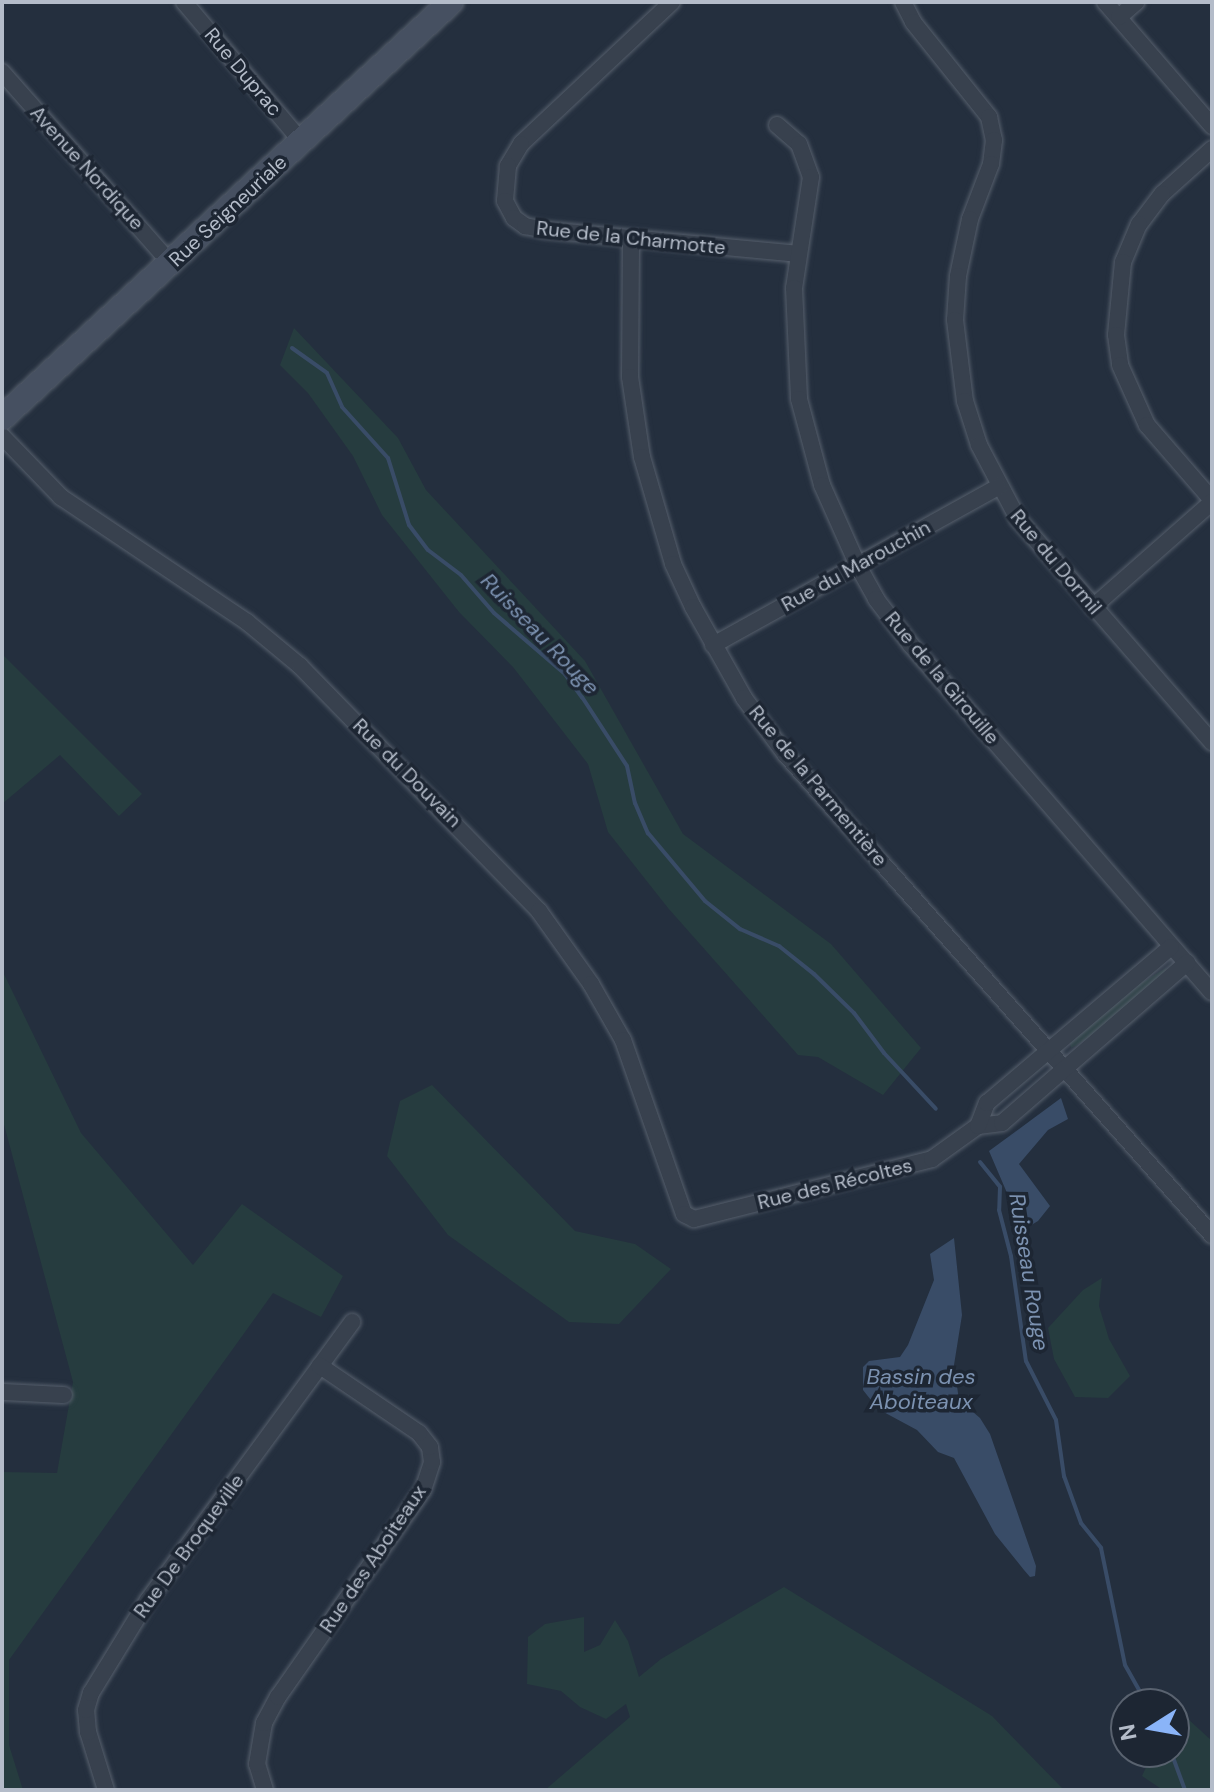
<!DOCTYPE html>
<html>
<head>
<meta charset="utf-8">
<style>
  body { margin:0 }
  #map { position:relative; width:1214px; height:1792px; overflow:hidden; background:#242f3e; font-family:"DM Sans",sans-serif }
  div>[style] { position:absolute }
  .green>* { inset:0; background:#263c3f }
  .water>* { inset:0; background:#394c67 }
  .stream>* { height:4px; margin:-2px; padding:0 2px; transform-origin:2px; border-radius:2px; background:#394c67 }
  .roads { filter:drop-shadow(0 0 2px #565f6c) drop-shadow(0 0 2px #565f6c) }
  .street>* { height:16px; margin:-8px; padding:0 8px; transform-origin:8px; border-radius:8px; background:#38414e }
  .secondary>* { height:24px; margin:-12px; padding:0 12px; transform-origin:12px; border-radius:12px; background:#465061 }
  span { translate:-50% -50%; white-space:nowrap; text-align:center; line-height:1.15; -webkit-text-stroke:7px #1d2633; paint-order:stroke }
  .street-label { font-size:20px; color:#b4bcc9 }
  .water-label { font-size:22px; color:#7c92b1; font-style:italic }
  .frame { position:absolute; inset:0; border:4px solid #b4bcc9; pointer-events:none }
  .north { position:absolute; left:1110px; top:1688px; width:80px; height:80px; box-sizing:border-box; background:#1d2633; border:2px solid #59626f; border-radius:50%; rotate:259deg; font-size:22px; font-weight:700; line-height:32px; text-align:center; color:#b4bcc9 }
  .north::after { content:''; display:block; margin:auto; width:28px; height:36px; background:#8ab4f8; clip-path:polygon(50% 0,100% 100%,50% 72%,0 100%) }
</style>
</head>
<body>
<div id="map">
  <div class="green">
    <i style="clip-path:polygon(294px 328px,398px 438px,426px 490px,585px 661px,683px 834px,831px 944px,921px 1048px,883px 1095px,818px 1057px,798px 1055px,668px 908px,608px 832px,588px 764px,513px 667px,459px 612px,382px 515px,353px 456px,308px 393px,280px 365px)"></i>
    <i style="clip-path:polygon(2px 654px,142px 794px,119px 816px,60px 755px,2px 804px)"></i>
    <i style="clip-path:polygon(1166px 968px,1167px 972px,1098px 1033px,1071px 1048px,1070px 1043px,1138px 985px)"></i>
    <i style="clip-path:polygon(2px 970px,81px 1133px,193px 1265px,242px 1204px,343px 1276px,321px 1317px,273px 1293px,9px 1660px,9px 1745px,23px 1790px,2px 1790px,2px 1472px,57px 1473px,73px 1382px,2px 1117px)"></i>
    <i style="clip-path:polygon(432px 1085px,575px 1231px,635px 1244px,671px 1269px,619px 1324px,569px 1322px,448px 1235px,387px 1156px,400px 1101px)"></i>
    <i style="clip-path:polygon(1102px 1278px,1099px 1306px,1109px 1339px,1130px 1376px,1108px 1398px,1075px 1397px,1054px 1359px,1048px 1328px,1083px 1290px)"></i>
    <i style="clip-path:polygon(784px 1587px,992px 1716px,1064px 1790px,545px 1790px,630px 1717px,626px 1704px,606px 1719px,580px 1707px,561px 1691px,527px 1684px,528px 1637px,545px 1624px,584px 1617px,584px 1652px,600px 1645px,615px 1620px,628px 1641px,639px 1677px,661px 1659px)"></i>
    <i style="clip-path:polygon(1175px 1707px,1212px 1741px,1212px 1790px,1163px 1790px,1142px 1776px,1153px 1752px,1174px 1752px)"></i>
  </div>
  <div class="water">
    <i style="clip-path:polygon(1061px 1098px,1068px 1119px,1048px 1130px,1019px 1164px,1050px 1206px,1038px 1221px,1023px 1230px,989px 1151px)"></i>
    <i style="clip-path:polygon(954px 1238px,962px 1315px,954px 1365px,959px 1400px,980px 1418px,990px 1434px,1036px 1566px,1035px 1576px,1030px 1577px,1024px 1570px,995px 1534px,954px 1458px,938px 1452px,917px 1430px,878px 1409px,863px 1390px,863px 1367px,869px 1361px,900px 1357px,908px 1345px,934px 1280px,930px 1254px)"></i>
  </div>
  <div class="stream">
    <i style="left:292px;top:348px;width:43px;rotate:35.5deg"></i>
    <i style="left:327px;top:373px;width:37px;rotate:66deg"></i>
    <i style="left:342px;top:407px;width:69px;rotate:48deg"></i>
    <i style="left:388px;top:458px;width:70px;rotate:72.6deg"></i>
    <i style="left:409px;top:525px;width:31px;rotate:53deg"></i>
    <i style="left:428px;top:550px;width:41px;rotate:37.1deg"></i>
    <i style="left:461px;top:575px;width:50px;rotate:49deg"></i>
    <i style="left:494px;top:613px;width:94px;rotate:40.7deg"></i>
    <i style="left:565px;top:674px;width:29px;rotate:54deg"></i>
    <i style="left:582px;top:697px;width:82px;rotate:56.9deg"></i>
    <i style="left:627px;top:766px;width:38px;rotate:78deg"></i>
    <i style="left:635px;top:803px;width:33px;rotate:67deg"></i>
    <i style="left:648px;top:833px;width:89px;rotate:50deg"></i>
    <i style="left:705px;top:901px;width:45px;rotate:38.7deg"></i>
    <i style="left:740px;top:929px;width:43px;rotate:23.6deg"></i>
    <i style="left:779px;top:946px;width:45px;rotate:38.7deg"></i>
    <i style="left:814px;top:974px;width:56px;rotate:44.3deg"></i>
    <i style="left:854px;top:1013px;width:50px;rotate:53.1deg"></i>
    <i style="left:884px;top:1053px;width:76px;rotate:47.1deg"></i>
    <i style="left:980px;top:1162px;width:32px;rotate:51deg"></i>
    <i style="left:1000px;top:1187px;width:23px;rotate:92deg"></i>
    <i style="left:999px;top:1210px;width:48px;rotate:75.4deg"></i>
    <i style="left:1011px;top:1256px;width:106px;rotate:81.9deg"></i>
    <i style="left:1026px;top:1361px;width:66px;rotate:63deg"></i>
    <i style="left:1056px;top:1420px;width:57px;rotate:81.9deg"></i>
    <i style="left:1064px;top:1476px;width:50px;rotate:70.1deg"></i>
    <i style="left:1081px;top:1523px;width:32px;rotate:51deg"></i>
    <i style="left:1101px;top:1548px;width:119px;rotate:78.4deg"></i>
    <i style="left:1125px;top:1665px;width:45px;rotate:60.6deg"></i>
    <i style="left:1171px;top:1752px;width:40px;rotate:69.8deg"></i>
  </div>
  <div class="roads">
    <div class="street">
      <i style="left:184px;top:2px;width:183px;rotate:49.9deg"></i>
      <i style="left:672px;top:2px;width:207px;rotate:136.8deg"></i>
      <i style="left:521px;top:144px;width:26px;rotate:121deg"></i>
      <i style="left:508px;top:166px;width:35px;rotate:95deg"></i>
      <i style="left:505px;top:201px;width:19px;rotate:62deg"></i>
      <i style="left:514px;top:218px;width:14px;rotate:36deg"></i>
      <i style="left:525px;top:226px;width:20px;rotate:11deg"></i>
      <i style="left:545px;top:230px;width:253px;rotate:5.4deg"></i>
      <i style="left:903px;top:2px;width:22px;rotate:63deg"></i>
      <i style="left:913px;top:22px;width:122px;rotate:51.3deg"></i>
      <i style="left:989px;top:117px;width:24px;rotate:78deg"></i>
      <i style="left:994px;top:140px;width:24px;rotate:97deg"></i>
      <i style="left:991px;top:164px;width:59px;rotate:110.9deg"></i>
      <i style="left:970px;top:219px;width:58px;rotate:101.9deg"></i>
      <i style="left:958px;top:276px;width:44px;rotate:93.9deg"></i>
      <i style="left:955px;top:320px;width:82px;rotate:83deg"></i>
      <i style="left:965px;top:401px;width:46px;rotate:72.3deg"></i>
      <i style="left:979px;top:445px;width:84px;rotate:62.2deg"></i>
      <i style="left:1018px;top:519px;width:296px;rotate:49deg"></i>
      <i style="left:1105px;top:2px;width:164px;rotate:49.2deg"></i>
      <i style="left:1119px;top:17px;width:23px;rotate:-41deg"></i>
      <i style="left:2px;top:72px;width:256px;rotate:48.6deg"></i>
      <i style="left:777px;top:125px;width:29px;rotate:41deg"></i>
      <i style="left:799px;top:144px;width:35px;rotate:70deg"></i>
      <i style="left:811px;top:177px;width:112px;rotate:98.7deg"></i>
      <i style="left:794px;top:288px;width:111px;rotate:87.4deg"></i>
      <i style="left:799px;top:399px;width:89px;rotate:75deg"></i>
      <i style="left:822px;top:485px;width:89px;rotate:66deg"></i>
      <i style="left:858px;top:566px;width:38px;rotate:61deg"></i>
      <i style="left:876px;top:599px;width:58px;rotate:52.7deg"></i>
      <i style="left:911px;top:645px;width:459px;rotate:49.1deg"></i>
      <i style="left:1212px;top:149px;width:67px;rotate:138deg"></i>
      <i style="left:1162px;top:194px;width:38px;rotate:127deg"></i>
      <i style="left:1139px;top:224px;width:41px;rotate:112.8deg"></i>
      <i style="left:1123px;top:262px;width:73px;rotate:95.5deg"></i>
      <i style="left:1116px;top:335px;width:30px;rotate:82deg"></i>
      <i style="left:1120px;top:365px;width:66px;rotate:65.8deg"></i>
      <i style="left:1147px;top:425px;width:99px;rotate:49.1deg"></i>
      <i style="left:631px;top:240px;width:137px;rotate:90.4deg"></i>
      <i style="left:630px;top:377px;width:81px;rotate:81.5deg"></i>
      <i style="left:642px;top:457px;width:111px;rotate:73.8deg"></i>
      <i style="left:673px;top:564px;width:47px;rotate:65.1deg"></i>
      <i style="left:693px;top:607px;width:104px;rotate:60.7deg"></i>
      <i style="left:744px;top:698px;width:71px;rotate:53.6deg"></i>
      <i style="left:786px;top:755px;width:642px;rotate:48.41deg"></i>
      <i style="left:2px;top:436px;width:85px;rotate:46deg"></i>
      <i style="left:61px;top:497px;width:224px;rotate:33.9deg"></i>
      <i style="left:247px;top:622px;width:69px;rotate:39.7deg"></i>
      <i style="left:300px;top:666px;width:342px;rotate:45.7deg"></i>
      <i style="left:539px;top:911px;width:90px;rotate:54.5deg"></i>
      <i style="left:591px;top:984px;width:64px;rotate:60.3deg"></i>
      <i style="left:623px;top:1040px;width:184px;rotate:70.7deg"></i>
      <i style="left:684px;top:1214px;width:11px;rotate:27deg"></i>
      <i style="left:694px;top:1219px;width:245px;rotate:-14.1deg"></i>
      <i style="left:932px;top:1159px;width:57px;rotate:-35.7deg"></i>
      <i style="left:978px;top:1126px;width:24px;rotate:-7deg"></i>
      <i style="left:1002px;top:1123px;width:245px;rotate:-40.9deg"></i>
      <i style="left:1093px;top:607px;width:159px;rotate:-41.4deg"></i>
      <i style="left:713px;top:645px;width:326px;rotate:-29deg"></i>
      <i style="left:978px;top:1126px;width:25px;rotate:-69deg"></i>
      <i style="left:987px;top:1103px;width:241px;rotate:-40.3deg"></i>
      <i style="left:2px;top:1392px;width:62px;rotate:2.8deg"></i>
      <i style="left:106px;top:1790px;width:61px;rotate:-107.2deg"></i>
      <i style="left:88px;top:1732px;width:22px;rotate:-95deg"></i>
      <i style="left:86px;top:1710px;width:18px;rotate:-74deg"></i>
      <i style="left:91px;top:1693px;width:109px;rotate:-58.5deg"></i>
      <i style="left:148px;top:1600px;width:345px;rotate:-53.7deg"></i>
      <i style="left:265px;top:1790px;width:27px;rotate:-107deg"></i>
      <i style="left:257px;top:1764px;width:42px;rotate:-80.3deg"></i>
      <i style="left:264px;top:1723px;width:30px;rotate:-62deg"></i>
      <i style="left:278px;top:1697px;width:253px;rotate:-55deg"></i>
      <i style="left:423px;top:1490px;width:29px;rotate:-72deg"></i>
      <i style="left:432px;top:1462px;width:15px;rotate:-98deg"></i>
      <i style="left:430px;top:1447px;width:18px;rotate:-128deg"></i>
      <i style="left:419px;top:1433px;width:120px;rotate:-145.9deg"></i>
    </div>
    <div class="secondary">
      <i style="left:2px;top:418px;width:612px;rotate:-42.82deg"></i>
    </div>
  </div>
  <div class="street-label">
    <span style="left:243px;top:72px;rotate:50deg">Rue Duprac</span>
    <span style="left:87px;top:168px;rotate:48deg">Avenue Nordique</span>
    <span style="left:228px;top:211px;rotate:-43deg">Rue Seigneuriale</span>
    <span style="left:631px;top:238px;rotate:6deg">Rue de la Charmotte</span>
    <span style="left:1056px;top:562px;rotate:50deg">Rue du Dormil</span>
    <span style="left:856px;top:566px;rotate:-29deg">Rue du Marouchin</span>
    <span style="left:942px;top:678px;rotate:50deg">Rue de la Girouille</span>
    <span style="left:407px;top:773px;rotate:45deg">Rue du Douvain</span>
    <span style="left:818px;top:786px;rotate:50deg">Rue de la Parmentière</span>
    <span style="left:835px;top:1184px;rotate:-14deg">Rue des Récoltes</span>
    <span style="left:189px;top:1546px;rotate:-54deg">Rue De Broqueville</span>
    <span style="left:373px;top:1559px;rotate:-56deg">Rue des Aboiteaux</span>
  </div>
  <div class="water-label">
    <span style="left:540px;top:634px;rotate:46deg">Ruisseau Rouge</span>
    <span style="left:1029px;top:1272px;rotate:81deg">Ruisseau Rouge</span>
    <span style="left:921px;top:1389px">Bassin des<br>Aboiteaux</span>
  </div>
  <div class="frame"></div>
  <div class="north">N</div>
</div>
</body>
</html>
